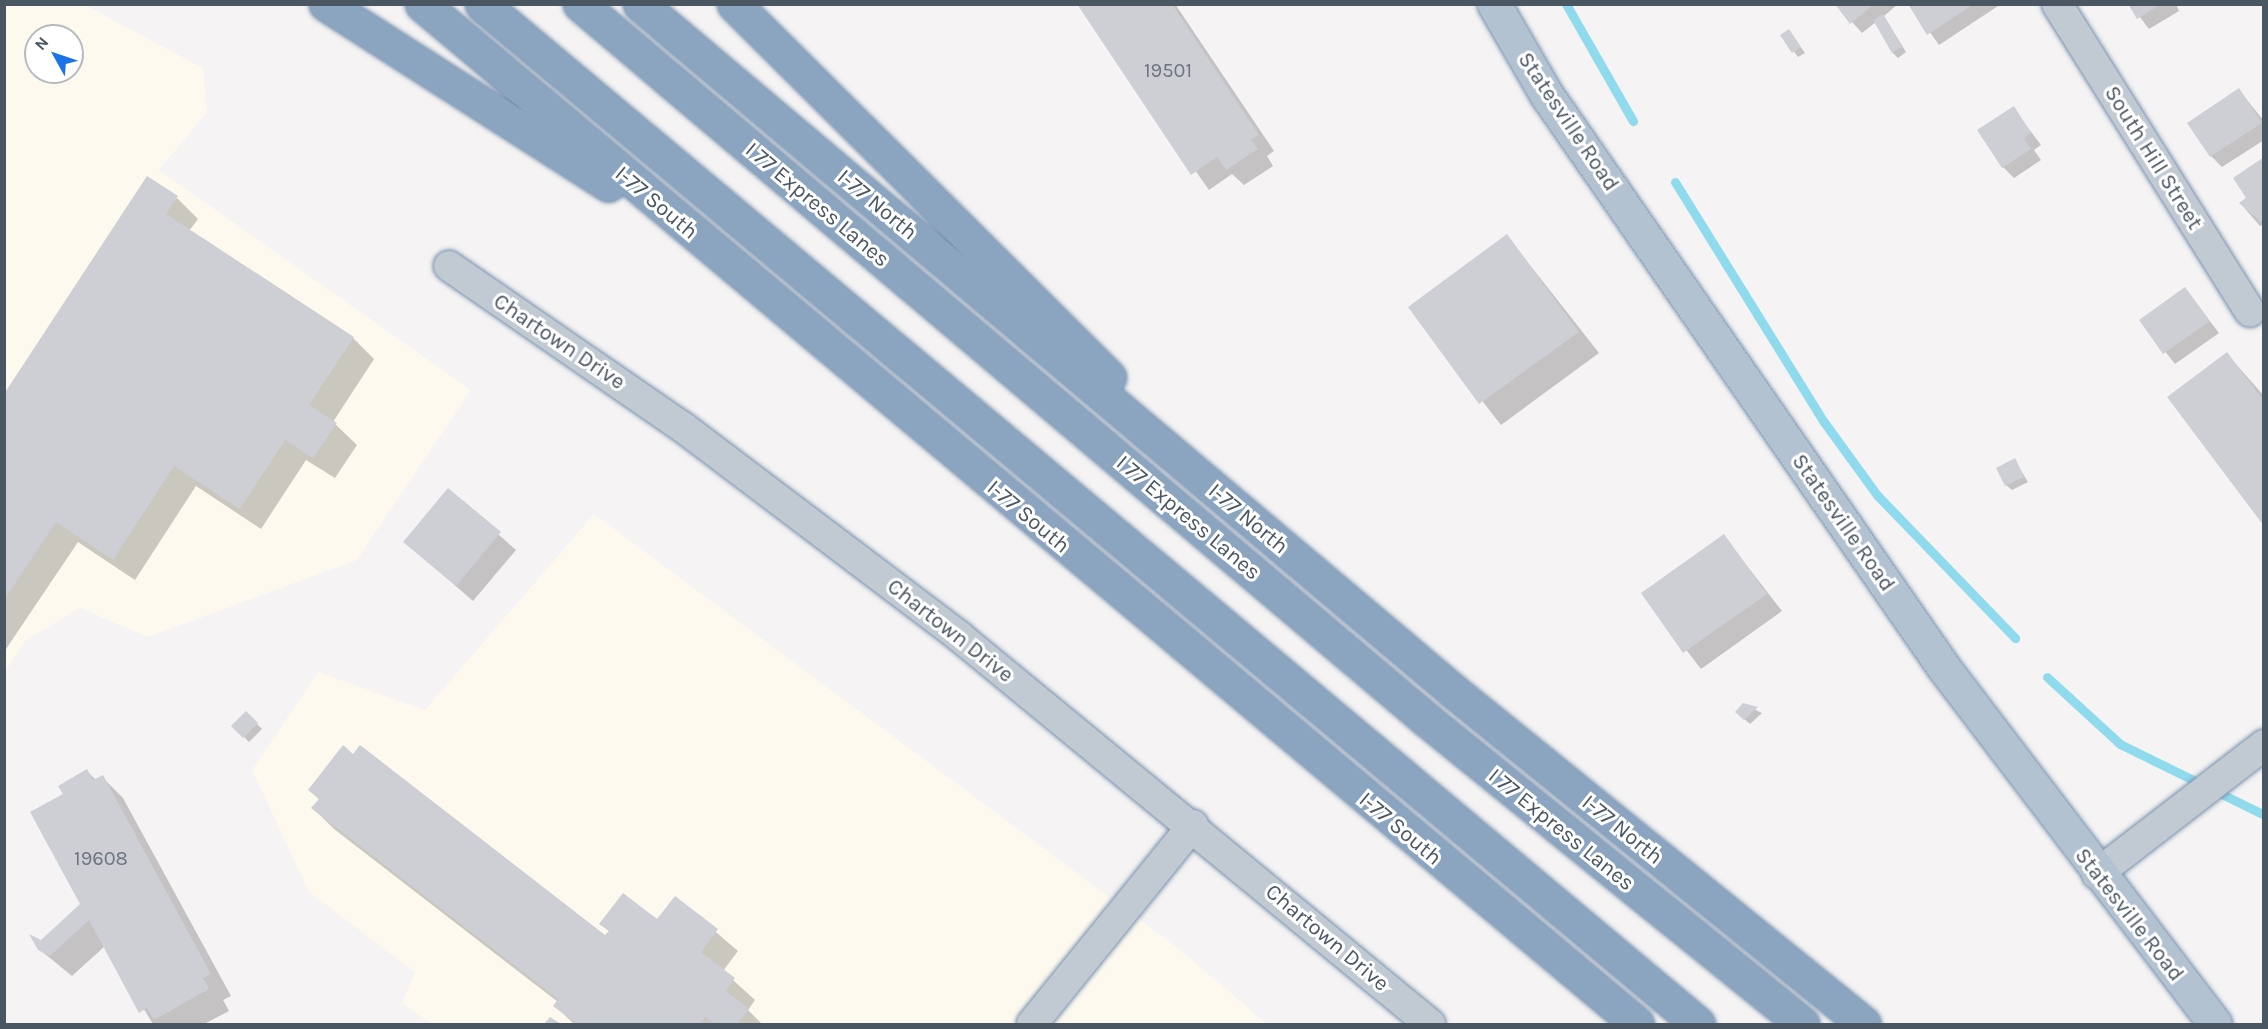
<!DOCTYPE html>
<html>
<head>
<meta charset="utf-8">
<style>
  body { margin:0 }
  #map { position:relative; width:2268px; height:1029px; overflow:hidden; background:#f5f3f3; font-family:Karla,sans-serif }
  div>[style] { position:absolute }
  .commercial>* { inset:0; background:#fdf9ef }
  .shadow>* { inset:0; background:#0003 }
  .stream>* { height:9px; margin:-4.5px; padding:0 4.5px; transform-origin:4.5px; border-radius:4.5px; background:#90daee }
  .building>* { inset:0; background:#cdcfd5 }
  .roads { filter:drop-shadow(0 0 2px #7690ad) drop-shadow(0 0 2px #7690ad) }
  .minor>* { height:30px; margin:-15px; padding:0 15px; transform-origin:15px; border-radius:15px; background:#c1cad2 }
  .major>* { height:33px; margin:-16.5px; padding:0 16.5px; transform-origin:16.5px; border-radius:16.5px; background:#b3c2d1 }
  .highway>* { height:33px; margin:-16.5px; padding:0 16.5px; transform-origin:16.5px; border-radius:16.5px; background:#8ba5c1 }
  span { translate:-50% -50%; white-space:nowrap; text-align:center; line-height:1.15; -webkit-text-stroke:6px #fff; paint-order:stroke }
  .number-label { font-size:20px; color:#6b747e }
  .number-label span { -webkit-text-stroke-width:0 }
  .street-label { font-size:22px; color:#4a5661 }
  .frame { position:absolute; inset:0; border:6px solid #4a5661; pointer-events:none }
  .north { position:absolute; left:24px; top:24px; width:60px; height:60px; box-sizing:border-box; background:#fff; border:2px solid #b7bbc0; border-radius:50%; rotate:310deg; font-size:16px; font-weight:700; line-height:24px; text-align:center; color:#4a5661 }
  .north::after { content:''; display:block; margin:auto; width:21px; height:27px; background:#1a73e8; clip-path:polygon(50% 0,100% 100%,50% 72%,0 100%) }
</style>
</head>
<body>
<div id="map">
  <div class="commercial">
    <i style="clip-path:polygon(evenodd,5px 5px,85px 5px,203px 68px,207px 112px,159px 170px,471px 390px,357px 560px,148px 637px,80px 608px,25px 641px,5px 672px,5px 5px,36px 36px,72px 36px,72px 72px,36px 72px,36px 36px)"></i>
    <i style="clip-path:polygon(594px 514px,1178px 948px,1267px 1024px,431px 1024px,402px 1003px,415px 972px,309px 892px,252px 770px,318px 672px,425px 710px)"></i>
  </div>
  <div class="shadow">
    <i style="clip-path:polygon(1079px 4px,1175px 4px,1274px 151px,1267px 156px,1273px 166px,1244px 185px,1232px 174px,1209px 190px)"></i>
    <i style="clip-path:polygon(1836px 4px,1898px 4px,1884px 16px,1906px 52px,1898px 58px,1893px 53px,1876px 22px,1862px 33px)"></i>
    <i style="clip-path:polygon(1910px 4px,2001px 4px,1939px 45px)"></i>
    <i style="clip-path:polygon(2130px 4px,2176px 4px,2179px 11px,2149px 29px)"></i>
    <i style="clip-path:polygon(1789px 31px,1805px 53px,1798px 57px,1782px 35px)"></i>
    <i style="clip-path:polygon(2239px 90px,2264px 121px,2264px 140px,2222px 167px,2211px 156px)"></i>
    <i style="clip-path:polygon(2013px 108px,2041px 145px,2034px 150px,2041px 160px,2014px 178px,2003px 167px)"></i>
    <i style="clip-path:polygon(2264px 159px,2264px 224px,2260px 226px,2241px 204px,2248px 199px)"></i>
    <i style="clip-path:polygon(177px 198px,198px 219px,189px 231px,353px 338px,374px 359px,333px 422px,357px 445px,335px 478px,306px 460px,261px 529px,196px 486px,135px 580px,78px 542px,4px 652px,4px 396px)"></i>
    <i style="clip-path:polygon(1507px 236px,1599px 353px,1501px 425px,1410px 308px)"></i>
    <i style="clip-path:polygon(2185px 289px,2219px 333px,2175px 364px,2141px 321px)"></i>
    <i style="clip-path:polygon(2227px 354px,2264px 396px,2264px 523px)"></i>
    <i style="clip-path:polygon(2014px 459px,2028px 482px,2012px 490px,2006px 485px)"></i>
    <i style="clip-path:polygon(448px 490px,516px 550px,473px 601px,405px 542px)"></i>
    <i style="clip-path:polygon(1724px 536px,1782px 611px,1701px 669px,1643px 594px)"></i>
    <i style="clip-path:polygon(1743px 704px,1762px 713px,1750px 724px,1742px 717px)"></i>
    <i style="clip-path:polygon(246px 713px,262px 729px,249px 742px,233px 726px)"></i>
    <i style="clip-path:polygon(87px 771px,96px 780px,102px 777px,123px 798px,231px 996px,223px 1000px,229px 1011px,204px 1024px,153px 1024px,105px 946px,72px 976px,39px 949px,82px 905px,65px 795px)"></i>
    <i style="clip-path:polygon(310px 790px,606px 937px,610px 932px,601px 924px,657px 921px,676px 898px,738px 951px,723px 971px,755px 1000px,748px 1010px,762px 1024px,574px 1024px,555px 1006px,558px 1002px,334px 829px,313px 808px,320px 800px)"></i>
  </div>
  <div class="stream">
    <i style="left:1566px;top:4px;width:135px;rotate:60.2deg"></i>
    <i style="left:1675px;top:182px;width:282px;rotate:58.2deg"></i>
    <i style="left:1824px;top:422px;width:90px;rotate:54deg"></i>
    <i style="left:1877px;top:495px;width:199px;rotate:46deg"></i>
    <i style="left:2047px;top:677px;width:99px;rotate:42.5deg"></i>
    <i style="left:2120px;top:744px;width:161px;rotate:26.2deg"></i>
  </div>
  <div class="building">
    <i style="clip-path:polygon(1077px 4px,1172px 4px,1259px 135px,1251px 140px,1258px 149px,1226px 170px,1217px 157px,1191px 175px)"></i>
    <i style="clip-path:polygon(1835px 4px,1874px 4px,1850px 24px)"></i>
    <i style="clip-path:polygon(1908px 4px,1974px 4px,1927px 35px)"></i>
    <i style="clip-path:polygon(2128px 4px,2161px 4px,2137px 19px)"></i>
    <i style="clip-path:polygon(1883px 14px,1902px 47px,1892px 53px,1873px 20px)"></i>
    <i style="clip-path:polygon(1789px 29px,1801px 47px,1792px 53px,1780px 35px)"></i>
    <i style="clip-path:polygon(2239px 88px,2262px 123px,2210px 157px,2187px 123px)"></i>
    <i style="clip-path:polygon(2014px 106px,2031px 133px,2024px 138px,2031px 149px,2002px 168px,1977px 130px)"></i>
    <i style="clip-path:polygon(2264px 157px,2264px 220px,2261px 222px,2239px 203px,2246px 198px,2233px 178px)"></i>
    <i style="clip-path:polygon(147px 176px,178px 196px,166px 214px,354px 337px,309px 405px,337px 423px,313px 458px,285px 440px,240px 509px,174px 466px,113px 560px,56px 522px,4px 600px,4px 394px)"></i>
    <i style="clip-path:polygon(1507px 234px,1579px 332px,1479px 404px,1408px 307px)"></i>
    <i style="clip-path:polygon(2185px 287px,2210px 321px,2163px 354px,2139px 320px)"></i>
    <i style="clip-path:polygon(2227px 352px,2264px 401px,2264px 526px,2167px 397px)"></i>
    <i style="clip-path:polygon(2015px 458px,2024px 477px,2005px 486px,1996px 468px)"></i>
    <i style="clip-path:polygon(448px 488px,501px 532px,456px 586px,403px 542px)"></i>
    <i style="clip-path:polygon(1724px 534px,1767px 594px,1683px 653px,1641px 593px)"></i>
    <i style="clip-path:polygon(1743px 703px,1758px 707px,1744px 720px,1735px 712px)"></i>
    <i style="clip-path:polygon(246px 711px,258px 723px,243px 738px,231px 726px)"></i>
    <i style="clip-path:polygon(343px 745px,353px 754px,360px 745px,605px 935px,609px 931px,599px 924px,623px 893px,657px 919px,675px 896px,718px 929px,701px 952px,735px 978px,726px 991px,749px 1009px,737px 1024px,715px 1024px,705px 1017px,700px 1024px,577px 1024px,553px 1006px,558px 999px,311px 808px,319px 799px,308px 790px)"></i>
    <i style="clip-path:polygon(87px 769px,93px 780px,103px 775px,211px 974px,203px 978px,209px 989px,154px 1020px,147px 1008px,139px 1013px,89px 920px,50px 956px,38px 950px,29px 934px,41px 940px,80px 904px,30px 812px,63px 794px,58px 786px)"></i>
    <i style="clip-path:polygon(550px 1017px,561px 1024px,544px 1024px)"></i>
  </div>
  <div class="roads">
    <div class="minor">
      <i style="left:2057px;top:4px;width:363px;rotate:57.9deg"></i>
      <i style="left:449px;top:266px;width:285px;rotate:34.6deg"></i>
      <i style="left:684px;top:428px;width:346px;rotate:37.1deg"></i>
      <i style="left:960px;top:637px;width:609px;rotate:39.47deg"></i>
      <i style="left:2097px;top:874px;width:211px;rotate:-37.7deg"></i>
      <i style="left:1032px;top:1024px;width:256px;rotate:-51deg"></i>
    </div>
    <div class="major">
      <i style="left:1494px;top:4px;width:104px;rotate:60deg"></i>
      <i style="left:1546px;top:94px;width:698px;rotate:55.26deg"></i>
      <i style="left:1944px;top:668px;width:447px;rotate:52.7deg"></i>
    </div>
    <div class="highway">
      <i style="left:326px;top:4px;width:335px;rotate:32.6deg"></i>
      <i style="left:422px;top:4px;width:1586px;rotate:40.01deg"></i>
      <i style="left:482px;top:4px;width:1587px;rotate:39.99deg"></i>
      <i style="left:580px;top:4px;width:1109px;rotate:40.21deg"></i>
      <i style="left:1427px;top:720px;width:483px;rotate:39deg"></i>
      <i style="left:640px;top:4px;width:1063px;rotate:40.19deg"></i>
      <i style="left:1452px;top:690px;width:530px;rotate:39.03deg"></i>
      <i style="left:734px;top:4px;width:529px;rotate:44.85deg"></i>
    </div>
  </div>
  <div class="number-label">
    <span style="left:1168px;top:70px">19501</span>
    <span style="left:101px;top:858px">19608</span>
  </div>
  <div class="street-label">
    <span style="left:1568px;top:122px;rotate:56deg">Statesville Road</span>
    <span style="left:2153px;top:158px;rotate:58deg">South Hill Street</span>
    <span style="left:656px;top:203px;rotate:40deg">I-77 South</span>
    <span style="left:817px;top:205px;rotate:40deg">I 77 Express Lanes</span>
    <span style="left:877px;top:205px;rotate:40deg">I-77 North</span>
    <span style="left:559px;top:342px;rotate:34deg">Chartown Drive</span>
    <span style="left:1028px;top:517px;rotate:40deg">I-77 South</span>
    <span style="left:1188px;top:518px;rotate:40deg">I 77 Express Lanes</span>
    <span style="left:1248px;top:519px;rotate:40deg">I-77 North</span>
    <span style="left:1843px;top:523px;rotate:55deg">Statesville Road</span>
    <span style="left:950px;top:631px;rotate:38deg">Chartown Drive</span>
    <span style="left:1400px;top:829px;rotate:40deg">I-77 South</span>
    <span style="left:1561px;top:830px;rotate:39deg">I 77 Express Lanes</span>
    <span style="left:1622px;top:830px;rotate:39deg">I-77 North</span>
    <span style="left:2129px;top:915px;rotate:52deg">Statesville Road</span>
    <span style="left:1327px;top:938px;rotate:40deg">Chartown Drive</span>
  </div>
  <div class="frame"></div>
  <div class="north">N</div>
</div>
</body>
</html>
